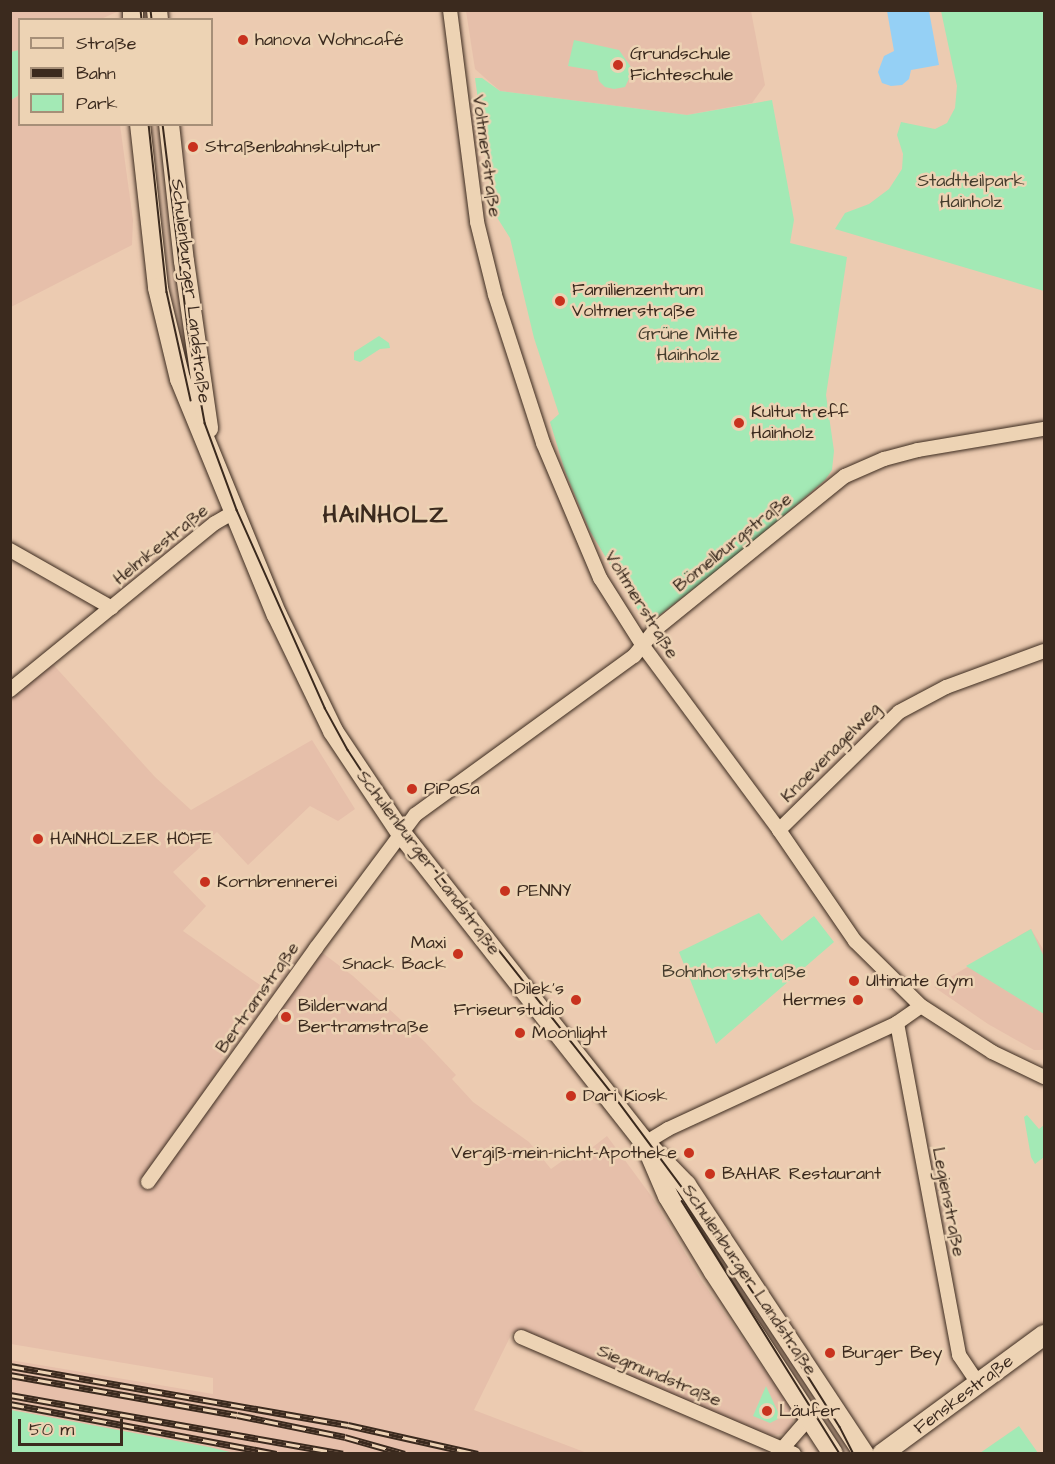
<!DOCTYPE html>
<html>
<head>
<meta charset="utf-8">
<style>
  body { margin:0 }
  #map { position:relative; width:1055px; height:1464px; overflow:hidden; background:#eccbb1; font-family:"Architects Daughter",sans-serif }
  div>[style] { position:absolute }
  .built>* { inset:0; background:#e6bfaa }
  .green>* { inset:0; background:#a3e9b5 }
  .water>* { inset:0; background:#95d0f5 }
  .roads { filter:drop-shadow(0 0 2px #3b2a1e) drop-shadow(0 0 2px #3b2a1e) }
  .street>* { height:14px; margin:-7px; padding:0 7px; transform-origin:7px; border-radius:7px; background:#edd3b4 }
  .secondary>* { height:20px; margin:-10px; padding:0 10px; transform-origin:10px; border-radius:10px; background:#edd3b4 }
  .tram>* { height:1.5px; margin:-0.75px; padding:0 0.75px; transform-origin:0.75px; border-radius:0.75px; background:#3b2a1e }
  .rail>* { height:7px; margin-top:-3.5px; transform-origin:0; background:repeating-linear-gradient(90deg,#edd3b4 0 14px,#3b2a1e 0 28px); box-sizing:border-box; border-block:2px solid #3b2a1e }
  .dots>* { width:16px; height:16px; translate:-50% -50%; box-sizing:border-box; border:3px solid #edd3b4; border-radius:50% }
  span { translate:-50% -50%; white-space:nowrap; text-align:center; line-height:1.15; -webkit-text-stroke:5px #edd3b4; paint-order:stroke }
  .poi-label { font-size:18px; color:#3b2a1e }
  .left { translate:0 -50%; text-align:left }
  .right { translate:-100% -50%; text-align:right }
  .street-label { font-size:18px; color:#3b2a1e }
  .park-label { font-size:18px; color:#453d2d }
  .district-label { font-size:24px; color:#3b2a1e; font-weight:700; letter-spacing:1.5px }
  .frame { position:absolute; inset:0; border:12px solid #3b2a1e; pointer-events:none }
  .legend { position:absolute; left:18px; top:18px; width:195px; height:108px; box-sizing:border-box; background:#edd3b4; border:2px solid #a68f78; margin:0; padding:8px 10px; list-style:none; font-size:18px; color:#3b2a1e }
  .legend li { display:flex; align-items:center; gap:12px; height:30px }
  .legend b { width:30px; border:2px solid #a68f78 }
  .scale { position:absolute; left:18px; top:1419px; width:105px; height:27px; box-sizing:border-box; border:3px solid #3b2a1e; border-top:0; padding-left:8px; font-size:18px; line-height:21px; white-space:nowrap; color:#3b2a1e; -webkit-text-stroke:4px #edd3b4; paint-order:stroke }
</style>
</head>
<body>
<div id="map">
  <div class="built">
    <i style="clip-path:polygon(11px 11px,119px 11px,101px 19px,20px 20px,19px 50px,11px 52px)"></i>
    <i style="clip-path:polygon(466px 11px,751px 11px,765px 85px,752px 103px,687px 115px,500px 91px,475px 69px)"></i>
    <i style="clip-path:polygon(19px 95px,20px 124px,120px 125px,133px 220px,132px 245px,11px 307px,11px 100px)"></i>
    <i style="clip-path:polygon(50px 661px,155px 777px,191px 810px,312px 740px,355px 809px,338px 821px,310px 806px,248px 865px,217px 832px,173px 872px,206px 906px,183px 931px,267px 990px,221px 1059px,233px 1064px,316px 948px,353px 976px,425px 1042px,456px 1075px,452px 1079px,473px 1102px,529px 1142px,551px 1169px,576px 1151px,580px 1157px,607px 1136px,652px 1197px,701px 1280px,788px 1403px,793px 1413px,793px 1424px,786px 1433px,768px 1436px,512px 1333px,474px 1410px,587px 1453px,234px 1453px,11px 1410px,10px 1360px,213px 1394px,213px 1378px,11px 1344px,11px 690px)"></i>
    <i style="clip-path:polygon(1031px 929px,1043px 949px,1044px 961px,1044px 1049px,1041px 1050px,1034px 1050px,988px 1024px,934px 987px)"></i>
  </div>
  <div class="green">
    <i style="clip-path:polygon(941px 11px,1044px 11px,1044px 291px,835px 229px,845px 213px,869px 204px,889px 189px,902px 169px,903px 154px,897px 135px,901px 122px,935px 129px,947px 123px,955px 108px,957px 86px)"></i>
    <i style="clip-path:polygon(574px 40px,619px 50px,633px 70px,625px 87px,614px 89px,605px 87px,599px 81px,597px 71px,568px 66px)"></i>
    <i style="clip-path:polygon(19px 50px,19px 95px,11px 100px,11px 52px)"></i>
    <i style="clip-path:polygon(475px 78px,482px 78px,500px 91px,687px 115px,772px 100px,794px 220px,790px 243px,847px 257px,826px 395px,834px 451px,832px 470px,825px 480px,741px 552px,657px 617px,647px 619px,642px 616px,618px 578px,590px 531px,565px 471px,550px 422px,559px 414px,534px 338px,510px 238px,493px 211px)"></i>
    <i style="clip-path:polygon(379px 336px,389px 343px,390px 348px,380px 349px,360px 362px,354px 360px,354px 352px)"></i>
    <i style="clip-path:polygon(759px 913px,782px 941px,814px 916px,834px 942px,716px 1044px,679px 952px)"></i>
    <i style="clip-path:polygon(1031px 929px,1044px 957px,1044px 1014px,966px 966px)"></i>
    <i style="clip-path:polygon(1027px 1115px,1039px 1129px,1044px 1125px,1044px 1157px,1035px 1164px,1031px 1157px,1024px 1117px)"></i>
    <i style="clip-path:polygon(766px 1386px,778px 1412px,778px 1419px,770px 1423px,753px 1416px)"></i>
    <i style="clip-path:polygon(11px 1410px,209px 1447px,234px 1453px,11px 1453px)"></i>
    <i style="clip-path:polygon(1019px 1426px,1038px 1453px,980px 1453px)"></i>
  </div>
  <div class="water">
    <i style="clip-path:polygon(887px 11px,929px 11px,939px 65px,911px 70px,909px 79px,902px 85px,891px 86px,882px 83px,878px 72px,884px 56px,894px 51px)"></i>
  </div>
  <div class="roads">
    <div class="street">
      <i style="left:450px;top:10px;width:214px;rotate:82.7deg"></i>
      <i style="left:477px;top:222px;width:75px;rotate:76.1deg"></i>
      <i style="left:495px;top:295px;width:156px;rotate:72deg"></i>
      <i style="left:543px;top:443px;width:147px;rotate:67.1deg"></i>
      <i style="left:600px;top:578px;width:80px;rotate:57.7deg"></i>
      <i style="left:643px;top:646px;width:229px;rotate:53.5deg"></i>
      <i style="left:779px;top:830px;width:135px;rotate:55.6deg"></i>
      <i style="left:855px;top:941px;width:93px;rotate:44.6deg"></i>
      <i style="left:921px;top:1006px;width:85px;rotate:32.9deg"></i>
      <i style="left:992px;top:1052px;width:58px;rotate:25.7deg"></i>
      <i style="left:10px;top:550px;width:117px;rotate:29.6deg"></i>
      <i style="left:10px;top:690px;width:264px;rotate:-39.2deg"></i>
      <i style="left:215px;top:523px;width:22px;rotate:-30deg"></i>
      <i style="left:779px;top:830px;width:168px;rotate:-44.5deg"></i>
      <i style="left:899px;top:712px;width:53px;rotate:-28deg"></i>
      <i style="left:946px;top:687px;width:104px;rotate:-20.2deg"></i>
      <i style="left:897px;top:1023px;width:338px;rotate:79.4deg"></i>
      <i style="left:959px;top:1355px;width:34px;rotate:56deg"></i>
      <i style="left:645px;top:1143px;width:27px;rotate:-31deg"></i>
      <i style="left:668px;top:1129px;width:252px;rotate:-24.8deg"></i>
      <i style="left:897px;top:1023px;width:29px;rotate:-35deg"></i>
      <i style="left:148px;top:1182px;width:288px;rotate:-54.3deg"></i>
      <i style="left:316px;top:948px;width:166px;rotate:-53.3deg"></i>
      <i style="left:415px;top:815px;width:271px;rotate:-36deg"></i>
      <i style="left:634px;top:656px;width:36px;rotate:-51deg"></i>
      <i style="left:657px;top:628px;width:242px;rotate:-39deg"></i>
      <i style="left:845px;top:476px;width:43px;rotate:-23.6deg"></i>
      <i style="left:884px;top:459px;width:35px;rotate:-15deg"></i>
      <i style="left:918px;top:450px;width:128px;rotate:-9.5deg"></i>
      <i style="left:521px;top:1337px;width:297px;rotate:23.2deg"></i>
      <i style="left:782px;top:1449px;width:41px;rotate:-48.9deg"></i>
    </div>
    <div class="secondary">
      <i style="left:157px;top:10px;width:10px;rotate:84deg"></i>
      <i style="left:133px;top:20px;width:10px;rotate:-90deg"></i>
      <i style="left:140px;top:124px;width:165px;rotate:83.7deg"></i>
      <i style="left:158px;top:288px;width:94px;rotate:76.4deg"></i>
      <i style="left:180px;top:379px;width:255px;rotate:67.7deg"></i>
      <i style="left:277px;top:615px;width:129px;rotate:64.2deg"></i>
      <i style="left:333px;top:731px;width:123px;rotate:56.3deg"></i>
      <i style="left:401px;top:833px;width:395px;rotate:51.8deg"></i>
      <i style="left:645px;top:1143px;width:59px;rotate:45.7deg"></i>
      <i style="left:686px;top:1185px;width:323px;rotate:56.5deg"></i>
      <i style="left:169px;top:124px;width:138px;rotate:83.8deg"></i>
      <i style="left:184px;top:261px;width:169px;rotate:81.8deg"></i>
      <i style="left:650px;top:1154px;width:46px;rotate:66.8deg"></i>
      <i style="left:668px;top:1196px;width:89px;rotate:58.8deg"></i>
      <i style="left:714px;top:1272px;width:217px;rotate:56.8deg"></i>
      <i style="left:882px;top:1454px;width:201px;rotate:-36.3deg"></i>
    </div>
  </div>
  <div class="tram">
    <i style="left:141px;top:10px;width:10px;rotate:84deg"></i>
    <i style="left:151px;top:10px;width:10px;rotate:84deg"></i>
    <i style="left:149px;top:124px;width:169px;rotate:83.9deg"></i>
    <i style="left:167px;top:292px;width:111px;rotate:77.5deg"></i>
    <i style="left:163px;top:124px;width:207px;rotate:83deg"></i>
    <i style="left:188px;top:329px;width:96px;rotate:79.7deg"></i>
    <i style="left:205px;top:423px;width:93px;rotate:69.8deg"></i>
    <i style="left:237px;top:510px;width:217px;rotate:66deg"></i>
    <i style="left:325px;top:708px;width:48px;rotate:61.3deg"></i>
    <i style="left:348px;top:750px;width:62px;rotate:56.8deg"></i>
    <i style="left:382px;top:802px;width:376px;rotate:51.7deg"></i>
    <i style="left:615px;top:1097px;width:126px;rotate:53.4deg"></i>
    <i style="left:690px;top:1198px;width:182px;rotate:56.2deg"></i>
    <i style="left:791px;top:1349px;width:92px;rotate:57.9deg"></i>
    <i style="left:840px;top:1427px;width:30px;rotate:63deg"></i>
    <i style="left:682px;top:1201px;width:298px;rotate:58deg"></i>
  </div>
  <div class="rail">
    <i style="left:10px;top:1366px;width:343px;rotate:9.9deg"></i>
    <i style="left:348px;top:1425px;width:133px;rotate:12.6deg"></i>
    <i style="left:10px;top:1375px;width:230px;rotate:10deg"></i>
    <i style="left:237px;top:1415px;width:110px;rotate:11.5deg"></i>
    <i style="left:345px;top:1437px;width:62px;rotate:15.8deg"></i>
    <i style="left:10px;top:1395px;width:338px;rotate:10deg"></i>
    <i style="left:10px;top:1404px;width:271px;rotate:10.6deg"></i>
  </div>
  <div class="dots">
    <i style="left:243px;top:40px;background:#c8321e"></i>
    <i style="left:618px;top:65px;background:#c8321e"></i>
    <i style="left:193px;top:147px;background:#c8321e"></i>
    <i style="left:560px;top:301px;background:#c8321e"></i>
    <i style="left:739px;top:423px;background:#c8321e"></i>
    <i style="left:412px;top:789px;background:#c8321e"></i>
    <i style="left:38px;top:839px;background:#c8321e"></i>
    <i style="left:205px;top:882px;background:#c8321e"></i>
    <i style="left:505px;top:891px;background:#c8321e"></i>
    <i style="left:458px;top:954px;background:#c8321e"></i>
    <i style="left:854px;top:981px;background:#c8321e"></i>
    <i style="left:576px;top:1000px;background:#c8321e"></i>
    <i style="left:858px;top:1000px;background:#c8321e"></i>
    <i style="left:286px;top:1017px;background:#c8321e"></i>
    <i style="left:520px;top:1033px;background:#c8321e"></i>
    <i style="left:571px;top:1096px;background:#c8321e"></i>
    <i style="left:689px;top:1153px;background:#c8321e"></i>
    <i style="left:710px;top:1174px;background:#c8321e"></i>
    <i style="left:830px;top:1353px;background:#c8321e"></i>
    <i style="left:767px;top:1411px;background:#c8321e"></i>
  </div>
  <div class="poi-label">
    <span class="left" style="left:255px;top:40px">hanova Wohncafé</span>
    <span class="left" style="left:630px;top:65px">Grundschule<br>Fichteschule</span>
    <span class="left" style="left:205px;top:147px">Straßenbahnskulptur</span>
    <span class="left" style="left:572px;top:301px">Familienzentrum<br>Voltmerstraße</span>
    <span class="left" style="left:751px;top:423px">Kulturtreff<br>Hainholz</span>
    <span class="left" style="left:424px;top:789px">PiPaSa</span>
    <span class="left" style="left:50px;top:839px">HAINHÖLZER HÖFE</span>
    <span class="left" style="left:217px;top:882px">Kornbrennerei</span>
    <span class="left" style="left:517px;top:891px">PENNY</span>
    <span class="right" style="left:446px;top:954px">Maxi<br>Snack Back</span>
    <span class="left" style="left:866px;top:981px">Ultimate Gym</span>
    <span class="right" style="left:564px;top:1000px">Dilek's<br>Friseurstudio</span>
    <span class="right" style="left:846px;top:1000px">Hermes</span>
    <span class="left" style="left:298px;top:1017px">Bilderwand<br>Bertramstraße</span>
    <span class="left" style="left:532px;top:1033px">Moonlight</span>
    <span class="left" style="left:583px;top:1096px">Dari Kiosk</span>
    <span class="right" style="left:677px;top:1153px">Vergiß-mein-nicht-Apotheke</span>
    <span class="left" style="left:722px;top:1174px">BAHAR Restaurant</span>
    <span class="left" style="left:842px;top:1353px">Burger Bey</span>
    <span class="left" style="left:779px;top:1411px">Läufer</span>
  </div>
  <div class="street-label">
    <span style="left:486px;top:156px;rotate:82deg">Voltmerstraße</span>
    <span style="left:190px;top:291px;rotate:83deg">Schulenburger Landstraße</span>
    <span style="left:733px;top:543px;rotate:-39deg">Bömelburgstraße</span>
    <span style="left:161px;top:545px;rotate:-39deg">Helmkestraße</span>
    <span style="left:641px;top:605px;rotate:58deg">Voltmerstraße</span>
    <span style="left:831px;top:753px;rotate:-45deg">Knoevenagelweg</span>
    <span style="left:428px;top:863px;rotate:53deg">Schulenburger Landstraße</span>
    <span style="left:258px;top:998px;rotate:-55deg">Bertramstraße</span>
    <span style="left:948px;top:1202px;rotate:79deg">Legienstraße</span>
    <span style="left:749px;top:1280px;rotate:56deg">Schulenburger Landstraße</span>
    <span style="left:659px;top:1376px;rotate:23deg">Siegmundstraße</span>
    <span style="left:964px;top:1395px;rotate:-37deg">Fenskestraße</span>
  </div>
  <div class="park-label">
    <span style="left:971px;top:192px">Stadtteilpark<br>Hainholz</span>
    <span style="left:688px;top:345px">Grüne Mitte<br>Hainholz</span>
    <span style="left:734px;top:972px">Bohnhorststraße</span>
  </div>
  <div class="district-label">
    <span style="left:386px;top:516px">HAINHOLZ</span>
  </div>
  <div class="frame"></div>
  <ul class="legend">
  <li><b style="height:8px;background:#edd3b4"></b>Straße</li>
  <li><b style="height:8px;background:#3b2a1e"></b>Bahn</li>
  <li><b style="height:16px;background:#a3e9b5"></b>Park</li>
  </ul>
  <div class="scale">50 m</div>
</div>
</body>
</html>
